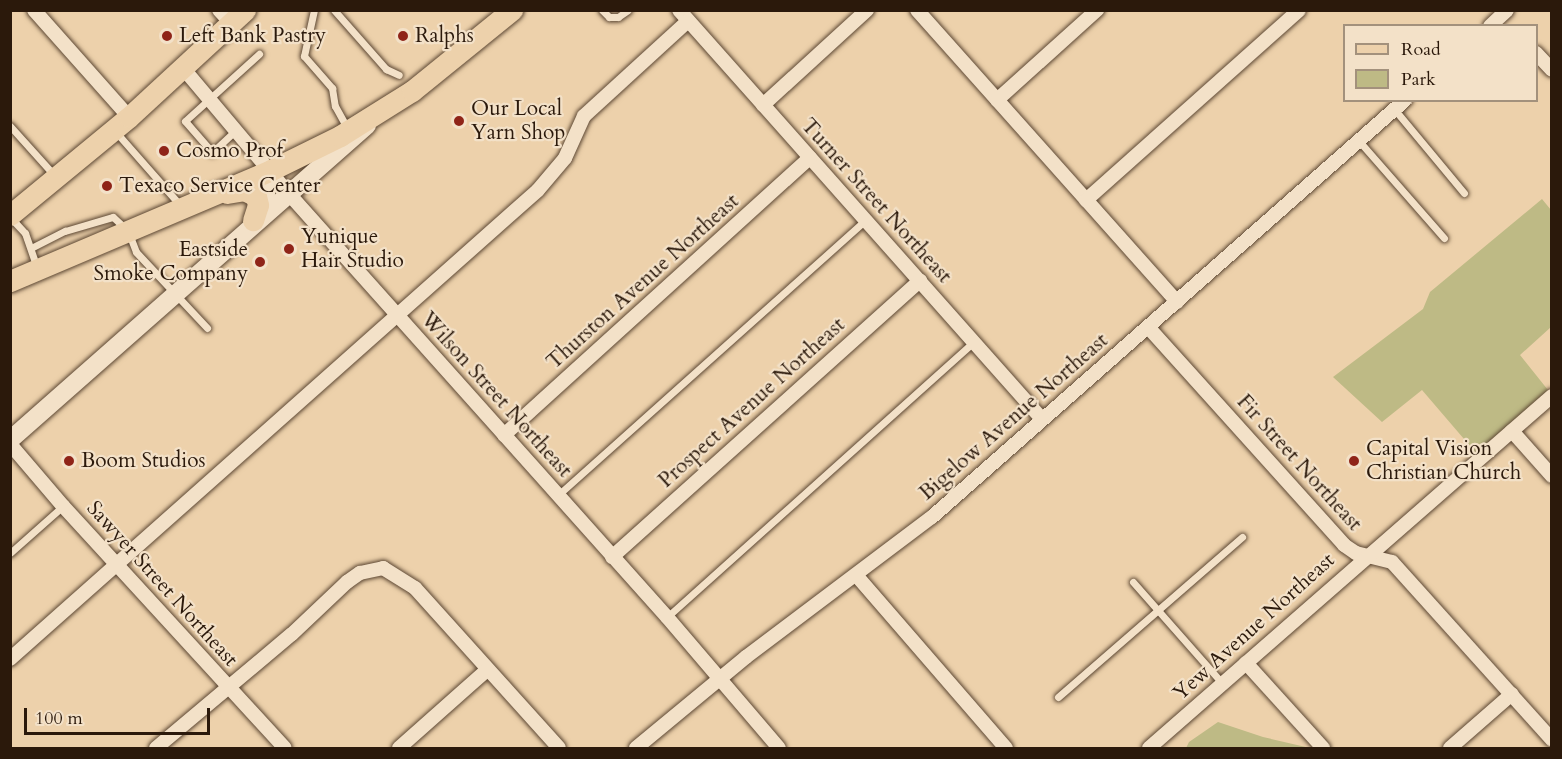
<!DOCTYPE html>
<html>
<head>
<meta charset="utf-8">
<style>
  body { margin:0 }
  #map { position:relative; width:1562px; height:759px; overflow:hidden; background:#edd1ab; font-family:Cardo,serif }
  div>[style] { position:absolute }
  .green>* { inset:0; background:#beba85 }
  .roads { filter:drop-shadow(0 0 2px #5c4733) drop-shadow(0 0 2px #5c4733) }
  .lane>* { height:7px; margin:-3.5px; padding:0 3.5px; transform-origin:3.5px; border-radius:3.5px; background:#f3e1c8 }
  .street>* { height:14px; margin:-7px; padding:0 7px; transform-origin:7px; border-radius:7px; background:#f3e1c8 }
  .secondary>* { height:18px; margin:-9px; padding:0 9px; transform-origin:9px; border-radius:9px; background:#f3e1c8 }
  .primary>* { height:21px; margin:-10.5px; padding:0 10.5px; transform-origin:10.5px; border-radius:10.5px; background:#edd1ab }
  .dots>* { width:16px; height:16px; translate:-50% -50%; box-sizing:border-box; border:3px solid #f3e1c8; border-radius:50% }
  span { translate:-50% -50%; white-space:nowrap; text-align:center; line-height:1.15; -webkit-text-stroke:4.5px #f3e1c8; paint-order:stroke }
  .poi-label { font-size:21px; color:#2b190b }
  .left { translate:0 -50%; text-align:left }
  .right { translate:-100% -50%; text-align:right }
  .street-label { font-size:21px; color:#2b190b }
  .frame { position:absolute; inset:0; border:12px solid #2b190b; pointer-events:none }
  .legend { position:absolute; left:1343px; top:24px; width:195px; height:78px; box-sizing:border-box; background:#f3e1c8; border:2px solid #a3917c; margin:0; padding:8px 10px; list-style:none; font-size:18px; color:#2b190b }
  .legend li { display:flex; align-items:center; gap:12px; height:30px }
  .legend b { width:30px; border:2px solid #a3917c }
  .scale { position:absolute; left:24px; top:708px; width:186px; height:27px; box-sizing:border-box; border:3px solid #2b190b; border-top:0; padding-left:8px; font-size:18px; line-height:21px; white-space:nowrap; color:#2b190b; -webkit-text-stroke:4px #f3e1c8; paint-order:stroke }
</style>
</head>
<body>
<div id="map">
  <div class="green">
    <i style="clip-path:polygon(1542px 199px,1551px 210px,1551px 327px,1520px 355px,1548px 390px,1476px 453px,1422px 390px,1382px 422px,1333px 377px,1423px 309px,1430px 292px)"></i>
    <i style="clip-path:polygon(1218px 722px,1263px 737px,1310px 748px,1186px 748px,1189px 742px)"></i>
  </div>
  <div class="roads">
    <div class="lane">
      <i style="left:314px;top:10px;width:47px;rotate:102.3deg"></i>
      <i style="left:304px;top:56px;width:43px;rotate:48.8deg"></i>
      <i style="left:332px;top:88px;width:18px;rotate:81deg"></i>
      <i style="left:335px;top:106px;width:26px;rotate:61deg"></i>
      <i style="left:334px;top:10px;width:79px;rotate:48.6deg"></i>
      <i style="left:386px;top:69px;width:14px;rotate:25deg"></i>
      <i style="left:602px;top:10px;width:10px;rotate:45deg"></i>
      <i style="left:609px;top:17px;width:9px"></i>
      <i style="left:618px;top:17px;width:12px;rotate:-35deg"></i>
      <i style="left:1395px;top:110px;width:108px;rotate:50.3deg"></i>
      <i style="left:10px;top:126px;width:67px;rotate:48deg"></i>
      <i style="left:236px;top:130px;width:33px;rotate:137deg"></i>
      <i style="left:212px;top:152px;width:41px;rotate:-131.1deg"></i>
      <i style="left:185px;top:121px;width:100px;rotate:-42.2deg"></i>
      <i style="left:115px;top:131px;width:100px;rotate:48.7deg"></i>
      <i style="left:1359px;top:141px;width:129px;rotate:48.8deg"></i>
      <i style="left:10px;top:217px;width:22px;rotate:47deg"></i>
      <i style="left:25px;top:233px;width:36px;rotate:71deg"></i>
      <i style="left:31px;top:248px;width:38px;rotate:-27deg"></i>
      <i style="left:65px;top:231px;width:50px;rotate:-16.3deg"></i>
      <i style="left:113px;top:217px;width:21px;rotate:43deg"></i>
      <i style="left:128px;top:231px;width:22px;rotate:69deg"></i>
      <i style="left:136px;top:252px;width:104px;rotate:46.9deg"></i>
      <i style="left:558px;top:495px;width:413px;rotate:-41.8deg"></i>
      <i style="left:10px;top:553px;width:71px;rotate:-41.6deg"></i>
      <i style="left:1133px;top:582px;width:136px;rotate:48.6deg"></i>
      <i style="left:667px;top:617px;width:412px;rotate:-41.9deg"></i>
      <i style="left:1058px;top:697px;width:244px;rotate:-41deg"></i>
    </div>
    <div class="street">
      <i style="left:34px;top:10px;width:143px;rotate:48.4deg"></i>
      <i style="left:219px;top:10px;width:18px;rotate:47deg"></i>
      <i style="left:679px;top:10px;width:547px;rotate:48.41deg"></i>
      <i style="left:917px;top:10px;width:391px;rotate:48.3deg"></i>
      <i style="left:1490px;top:26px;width:23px;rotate:-43deg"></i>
      <i style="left:1536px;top:53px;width:23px;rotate:47deg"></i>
      <i style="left:183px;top:68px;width:166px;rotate:49.9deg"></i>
      <i style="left:290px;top:195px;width:566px;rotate:48.22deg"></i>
      <i style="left:667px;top:617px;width:172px;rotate:49.5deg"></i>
      <i style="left:997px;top:100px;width:135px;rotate:-42deg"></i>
      <i style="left:763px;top:105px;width:141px;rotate:-42.4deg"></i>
      <i style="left:1086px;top:200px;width:285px;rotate:-41.7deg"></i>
      <i style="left:1148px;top:327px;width:293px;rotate:48deg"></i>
      <i style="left:1344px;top:545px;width:14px;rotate:34deg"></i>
      <i style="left:1356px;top:553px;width:37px;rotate:14deg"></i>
      <i style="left:1392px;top:562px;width:239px;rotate:48deg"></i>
      <i style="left:1512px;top:431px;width:60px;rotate:48.4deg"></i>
      <i style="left:504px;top:435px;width:413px;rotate:-42.2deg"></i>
      <i style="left:10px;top:444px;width:82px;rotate:49.5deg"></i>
      <i style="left:63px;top:506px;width:328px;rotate:47.5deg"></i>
      <i style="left:612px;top:557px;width:414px;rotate:-41.9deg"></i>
      <i style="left:856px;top:575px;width:229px;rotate:49.1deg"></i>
      <i style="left:10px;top:659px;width:706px;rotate:-41.61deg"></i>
      <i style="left:538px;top:190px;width:42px;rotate:-49.8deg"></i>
      <i style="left:565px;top:158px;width:46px;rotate:-65.7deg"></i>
      <i style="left:584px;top:116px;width:141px;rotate:-42.4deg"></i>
      <i style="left:1246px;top:663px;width:115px;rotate:47.8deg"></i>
      <i style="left:156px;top:748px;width:177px;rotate:-40deg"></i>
      <i style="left:292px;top:634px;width:76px;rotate:-43.4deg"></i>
      <i style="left:347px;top:582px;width:16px;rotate:-35deg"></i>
      <i style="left:360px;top:573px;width:24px;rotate:-12deg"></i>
      <i style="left:383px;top:568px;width:38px;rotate:32deg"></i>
      <i style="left:415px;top:588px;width:215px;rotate:48deg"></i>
      <i style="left:399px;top:748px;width:118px;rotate:-41.6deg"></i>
      <i style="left:636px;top:748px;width:143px;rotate:-39.6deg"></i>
      <i style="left:746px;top:657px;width:233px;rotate:-37deg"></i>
      <i style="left:932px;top:517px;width:631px;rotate:-41.4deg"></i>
      <i style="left:1149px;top:748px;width:535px;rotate:-41.14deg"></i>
      <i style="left:1450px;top:748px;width:82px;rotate:-41.1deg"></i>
    </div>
    <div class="secondary">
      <i style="left:256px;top:216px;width:15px;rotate:-58deg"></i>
      <i style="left:264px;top:203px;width:34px;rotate:-78deg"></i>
      <i style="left:10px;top:440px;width:476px;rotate:-41.4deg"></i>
    </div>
    <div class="primary">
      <i style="left:227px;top:193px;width:17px;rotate:-10deg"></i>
      <i style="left:244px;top:190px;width:13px;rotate:27deg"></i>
      <i style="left:256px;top:196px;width:9px;rotate:77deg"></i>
      <i style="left:258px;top:205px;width:16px;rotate:108deg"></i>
      <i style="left:10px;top:215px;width:154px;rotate:-39.5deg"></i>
      <i style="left:129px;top:117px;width:158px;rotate:-42.7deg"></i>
      <i style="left:10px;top:281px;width:284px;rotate:-23deg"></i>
      <i style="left:271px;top:170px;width:77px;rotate:-26.2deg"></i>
      <i style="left:340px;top:136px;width:85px;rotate:-32deg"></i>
      <i style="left:412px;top:91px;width:129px;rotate:-39deg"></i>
    </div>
  </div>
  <div class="dots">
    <i style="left:167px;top:36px;background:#8f2418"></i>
    <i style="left:403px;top:36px;background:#8f2418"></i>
    <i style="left:459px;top:121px;background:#8f2418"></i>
    <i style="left:164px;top:151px;background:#8f2418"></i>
    <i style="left:107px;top:186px;background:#8f2418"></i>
    <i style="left:289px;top:249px;background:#8f2418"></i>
    <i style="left:260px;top:262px;background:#8f2418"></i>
    <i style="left:69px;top:461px;background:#8f2418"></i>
    <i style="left:1354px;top:461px;background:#8f2418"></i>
  </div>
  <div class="poi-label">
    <span class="left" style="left:179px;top:36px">Left Bank Pastry</span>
    <span class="left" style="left:415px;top:36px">Ralphs</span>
    <span class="left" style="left:471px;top:121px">Our Local<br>Yarn Shop</span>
    <span class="left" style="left:176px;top:151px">Cosmo Prof</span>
    <span class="left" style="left:119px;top:186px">Texaco Service Center</span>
    <span class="left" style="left:301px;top:249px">Yunique<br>Hair Studio</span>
    <span class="right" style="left:248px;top:262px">Eastside<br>Smoke Company</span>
    <span class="left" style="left:1366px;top:461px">Capital Vision<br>Christian Church</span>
    <span class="left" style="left:81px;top:461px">Boom Studios</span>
  </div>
  <div class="street-label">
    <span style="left:876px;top:201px;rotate:48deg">Turner Street Northeast</span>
    <span style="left:643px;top:282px;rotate:-42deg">Thurston Avenue Northeast</span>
    <span style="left:496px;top:395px;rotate:48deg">Wilson Street Northeast</span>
    <span style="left:752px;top:403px;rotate:-42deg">Prospect Avenue Northeast</span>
    <span style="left:1014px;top:417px;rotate:-41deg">Bigelow Avenue Northeast</span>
    <span style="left:1299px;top:463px;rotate:48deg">Fir Street Northeast</span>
    <span style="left:162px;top:584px;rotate:48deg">Sawyer Street Northeast</span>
    <span style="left:1254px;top:627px;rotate:-42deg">Yew Avenue Northeast</span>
  </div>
  <div class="frame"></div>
  <ul class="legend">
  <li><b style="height:8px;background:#edd1ab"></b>Road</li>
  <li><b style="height:16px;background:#beba85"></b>Park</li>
  </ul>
  <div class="scale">100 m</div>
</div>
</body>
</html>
